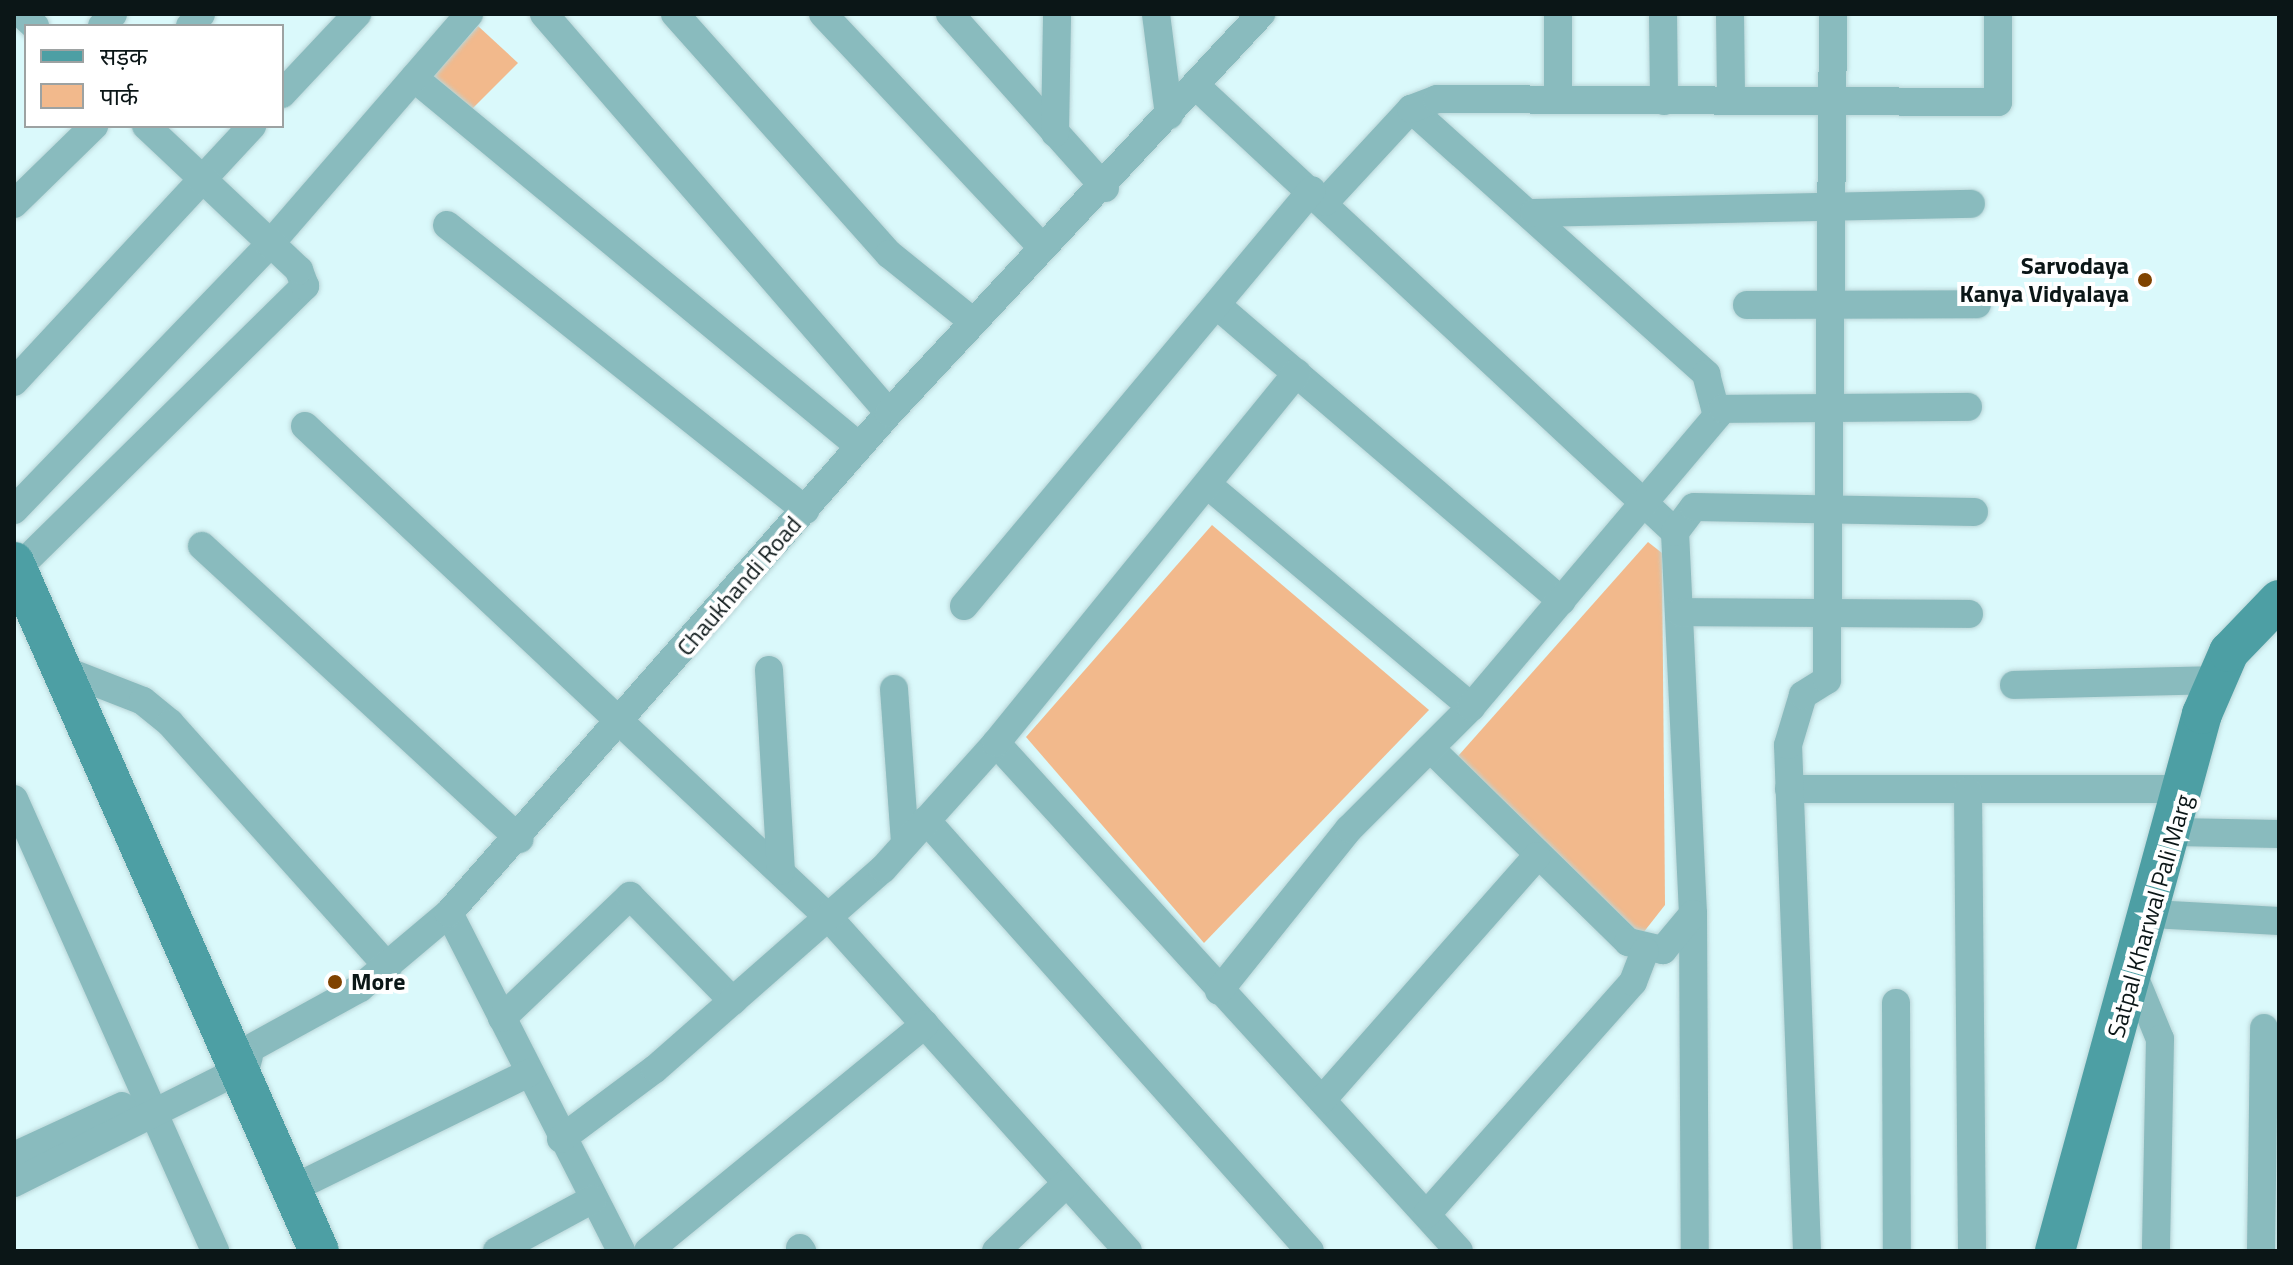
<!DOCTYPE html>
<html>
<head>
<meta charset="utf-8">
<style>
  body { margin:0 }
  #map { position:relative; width:2293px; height:1265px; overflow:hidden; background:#daf9fb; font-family:"Titillium Web","Noto Sans Devanagari",sans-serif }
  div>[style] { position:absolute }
  .green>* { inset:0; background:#f2b98c }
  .roads { filter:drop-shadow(0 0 2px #b9d5d7) drop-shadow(0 0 2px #b9d5d7) }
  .street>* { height:28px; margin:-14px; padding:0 14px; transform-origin:14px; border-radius:14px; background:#89bbbe }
  .secondary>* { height:40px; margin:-20px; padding:0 20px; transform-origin:20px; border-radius:20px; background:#4d9fa4 }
  .dots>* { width:22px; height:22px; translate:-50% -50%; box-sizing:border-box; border:4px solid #fff; border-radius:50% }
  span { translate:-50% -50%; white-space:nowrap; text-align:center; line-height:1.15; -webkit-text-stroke:8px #fff; paint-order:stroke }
  .poi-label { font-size:24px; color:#0b1617; font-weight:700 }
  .right { translate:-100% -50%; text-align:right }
  .left { translate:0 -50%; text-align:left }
  .street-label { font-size:24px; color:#0b1617 }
  .frame { position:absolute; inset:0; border:16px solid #0b1617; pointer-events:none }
  .legend { position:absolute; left:24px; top:24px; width:260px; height:104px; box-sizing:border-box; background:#fff; border:2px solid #9da2a2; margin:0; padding:10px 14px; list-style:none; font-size:24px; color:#0b1617 }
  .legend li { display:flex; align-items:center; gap:16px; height:40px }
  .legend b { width:40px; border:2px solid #9da2a2 }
</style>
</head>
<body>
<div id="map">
  <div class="green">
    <i style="clip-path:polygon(478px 26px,518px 63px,456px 125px,419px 91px)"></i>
    <i style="clip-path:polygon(1212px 525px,1429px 710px,1204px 943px,1026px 737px)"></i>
    <i style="clip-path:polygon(1648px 542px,1662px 553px,1665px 905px,1632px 947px,1451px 764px)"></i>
  </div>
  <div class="roads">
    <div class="street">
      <i style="left:22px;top:14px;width:18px;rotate:43deg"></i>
      <i style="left:544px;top:14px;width:527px;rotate:49.15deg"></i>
      <i style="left:675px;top:14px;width:322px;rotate:48.3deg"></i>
      <i style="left:889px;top:254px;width:107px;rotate:38.9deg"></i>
      <i style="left:823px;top:14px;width:317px;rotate:46.8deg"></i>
      <i style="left:950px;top:14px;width:233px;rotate:48.3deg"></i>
      <i style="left:1156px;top:14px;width:102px;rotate:82.7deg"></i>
      <i style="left:1558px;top:14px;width:86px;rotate:90deg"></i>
      <i style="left:1663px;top:14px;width:87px;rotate:89.3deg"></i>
      <i style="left:1730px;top:14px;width:87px;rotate:89.3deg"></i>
      <i style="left:102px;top:26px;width:16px;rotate:-47deg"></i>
      <i style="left:190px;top:26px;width:16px;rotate:-47deg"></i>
      <i style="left:414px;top:78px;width:577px;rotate:39.59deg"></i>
      <i style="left:1195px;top:85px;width:656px;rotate:42.96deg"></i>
      <i style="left:1675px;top:532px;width:382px;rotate:87.3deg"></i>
      <i style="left:1693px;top:914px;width:337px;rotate:89.7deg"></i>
      <i style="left:282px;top:94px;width:110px;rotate:-46.8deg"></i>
      <i style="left:1411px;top:109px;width:397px;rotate:41.9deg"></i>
      <i style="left:1706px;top:374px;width:43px;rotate:75.3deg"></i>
      <i style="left:1055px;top:133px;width:119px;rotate:-89deg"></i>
      <i style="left:1325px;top:202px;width:127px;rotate:-47.2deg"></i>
      <i style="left:1411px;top:109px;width:28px;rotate:-21deg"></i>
      <i style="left:1437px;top:99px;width:561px;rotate:0.31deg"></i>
      <i style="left:1998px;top:102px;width:88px;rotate:-90deg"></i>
      <i style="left:14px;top:204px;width:112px;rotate:-44.3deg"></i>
      <i style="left:1534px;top:213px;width:437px;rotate:-1.2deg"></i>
      <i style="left:447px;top:225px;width:458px;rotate:38.5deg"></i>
      <i style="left:1747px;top:305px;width:230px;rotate:-0.2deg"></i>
      <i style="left:1220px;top:308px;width:450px;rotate:40.6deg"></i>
      <i style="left:14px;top:382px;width:350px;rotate:-47.1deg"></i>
      <i style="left:305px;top:426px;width:720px;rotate:43.2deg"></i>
      <i style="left:830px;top:919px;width:446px;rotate:48.1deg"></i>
      <i style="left:1209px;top:486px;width:343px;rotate:40.1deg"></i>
      <i style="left:14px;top:510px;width:369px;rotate:-46.1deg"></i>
      <i style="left:270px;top:244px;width:304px;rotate:-49.1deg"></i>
      <i style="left:1675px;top:532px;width:31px;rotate:-53deg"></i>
      <i style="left:1694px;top:507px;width:280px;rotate:1deg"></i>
      <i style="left:202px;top:546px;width:432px;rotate:42.7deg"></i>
      <i style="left:17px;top:569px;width:404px;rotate:-44.5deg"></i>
      <i style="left:305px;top:286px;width:17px;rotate:-111deg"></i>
      <i style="left:299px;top:270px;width:210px;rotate:-136.7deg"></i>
      <i style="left:964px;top:606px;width:542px;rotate:-50.09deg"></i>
      <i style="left:1679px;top:612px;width:290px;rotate:0.4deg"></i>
      <i style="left:56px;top:667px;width:93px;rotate:21.3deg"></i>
      <i style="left:143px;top:701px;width:35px;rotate:39deg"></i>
      <i style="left:170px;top:723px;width:327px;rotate:48.2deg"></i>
      <i style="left:769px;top:670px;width:201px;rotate:86.6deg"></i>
      <i style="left:2014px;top:685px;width:202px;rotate:-1.4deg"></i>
      <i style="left:894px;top:689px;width:155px;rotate:85.9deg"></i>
      <i style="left:996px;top:743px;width:687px;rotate:47.65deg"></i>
      <i style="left:1430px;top:748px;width:277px;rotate:44.4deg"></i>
      <i style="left:1628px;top:942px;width:36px;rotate:13deg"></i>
      <i style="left:1663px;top:950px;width:47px;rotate:-50.2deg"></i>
      <i style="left:1789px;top:789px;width:396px"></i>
      <i style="left:1968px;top:791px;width:460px;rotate:89.5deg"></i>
      <i style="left:14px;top:799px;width:495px;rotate:66deg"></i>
      <i style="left:926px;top:820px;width:577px;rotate:48.3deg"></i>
      <i style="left:2175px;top:832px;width:104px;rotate:1.1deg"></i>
      <i style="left:449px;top:913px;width:379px;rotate:63deg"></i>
      <i style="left:2152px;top:914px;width:127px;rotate:3.2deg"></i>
      <i style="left:2134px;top:976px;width:68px;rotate:67.6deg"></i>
      <i style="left:2160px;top:1039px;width:212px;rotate:91.1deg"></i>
      <i style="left:1219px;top:991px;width:208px;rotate:-51.3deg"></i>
      <i style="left:1349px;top:829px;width:173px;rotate:-45deg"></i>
      <i style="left:1471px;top:707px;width:390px;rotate:-49.8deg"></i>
      <i style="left:1723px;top:409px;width:245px;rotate:-0.5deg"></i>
      <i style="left:1896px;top:1003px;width:248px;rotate:89.8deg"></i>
      <i style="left:502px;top:1018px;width:177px;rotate:-43.6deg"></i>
      <i style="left:630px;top:896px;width:147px;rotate:45.6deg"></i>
      <i style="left:251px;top:1048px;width:124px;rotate:-28.8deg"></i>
      <i style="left:360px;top:988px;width:116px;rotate:-40.1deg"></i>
      <i style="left:449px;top:913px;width:666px;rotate:-48.65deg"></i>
      <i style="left:889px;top:413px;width:546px;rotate:-47.01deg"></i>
      <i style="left:1322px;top:1100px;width:325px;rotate:-48.6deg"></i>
      <i style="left:561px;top:1139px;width:117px;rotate:-36.7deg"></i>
      <i style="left:655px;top:1069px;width:303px;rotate:-41.3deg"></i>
      <i style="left:883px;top:869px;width:169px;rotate:-48.1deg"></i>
      <i style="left:996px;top:743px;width:477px;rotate:-50.9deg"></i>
      <i style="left:14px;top:1156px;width:119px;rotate:-24.8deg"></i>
      <i style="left:14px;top:1183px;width:259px;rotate:-26.6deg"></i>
      <i style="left:246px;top:1067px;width:11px;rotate:-75deg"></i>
      <i style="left:294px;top:1188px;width:262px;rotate:-26.1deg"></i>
      <i style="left:1427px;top:1214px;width:310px;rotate:-48.4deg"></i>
      <i style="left:1633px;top:982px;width:33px;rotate:-69deg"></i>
      <i style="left:800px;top:1248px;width:4px;rotate:56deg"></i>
      <i style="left:497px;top:1251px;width:109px;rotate:-28.4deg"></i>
      <i style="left:648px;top:1251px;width:358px;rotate:-39.3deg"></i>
      <i style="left:996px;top:1251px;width:98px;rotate:-43.8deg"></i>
      <i style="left:1807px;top:1251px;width:506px;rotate:-92.15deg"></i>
      <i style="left:1788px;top:745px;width:52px;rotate:-73.3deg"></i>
      <i style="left:1803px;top:695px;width:28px;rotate:-32deg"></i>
      <i style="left:1827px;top:680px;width:666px;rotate:-89.48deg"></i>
      <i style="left:2261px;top:1251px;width:223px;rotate:-89.2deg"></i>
    </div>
    <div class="secondary">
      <i style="left:14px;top:562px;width:753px;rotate:66.12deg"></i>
      <i style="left:2055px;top:1251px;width:557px;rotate:-74.69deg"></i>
      <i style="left:2202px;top:714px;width:68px;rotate:-66.5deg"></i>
      <i style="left:2229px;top:652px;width:72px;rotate:-46.1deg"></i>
    </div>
  </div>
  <div class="dots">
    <i style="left:2145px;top:280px;background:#804300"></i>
    <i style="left:335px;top:982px;background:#804300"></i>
  </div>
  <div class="poi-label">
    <span class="right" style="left:2129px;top:280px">Sarvodaya<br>Kanya Vidyalaya</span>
    <span class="left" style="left:351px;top:982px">More</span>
  </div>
  <div class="street-label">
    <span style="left:739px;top:586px;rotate:-49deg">Chaukhandi Road</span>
    <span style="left:2150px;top:916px;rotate:-74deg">Satpal Kharwal Pali Marg</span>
  </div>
  <div class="frame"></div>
  <ul class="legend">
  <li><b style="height:10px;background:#4d9fa4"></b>सड़क</li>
  <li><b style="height:22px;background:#f2b98c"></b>पार्क</li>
  </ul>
</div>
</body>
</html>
